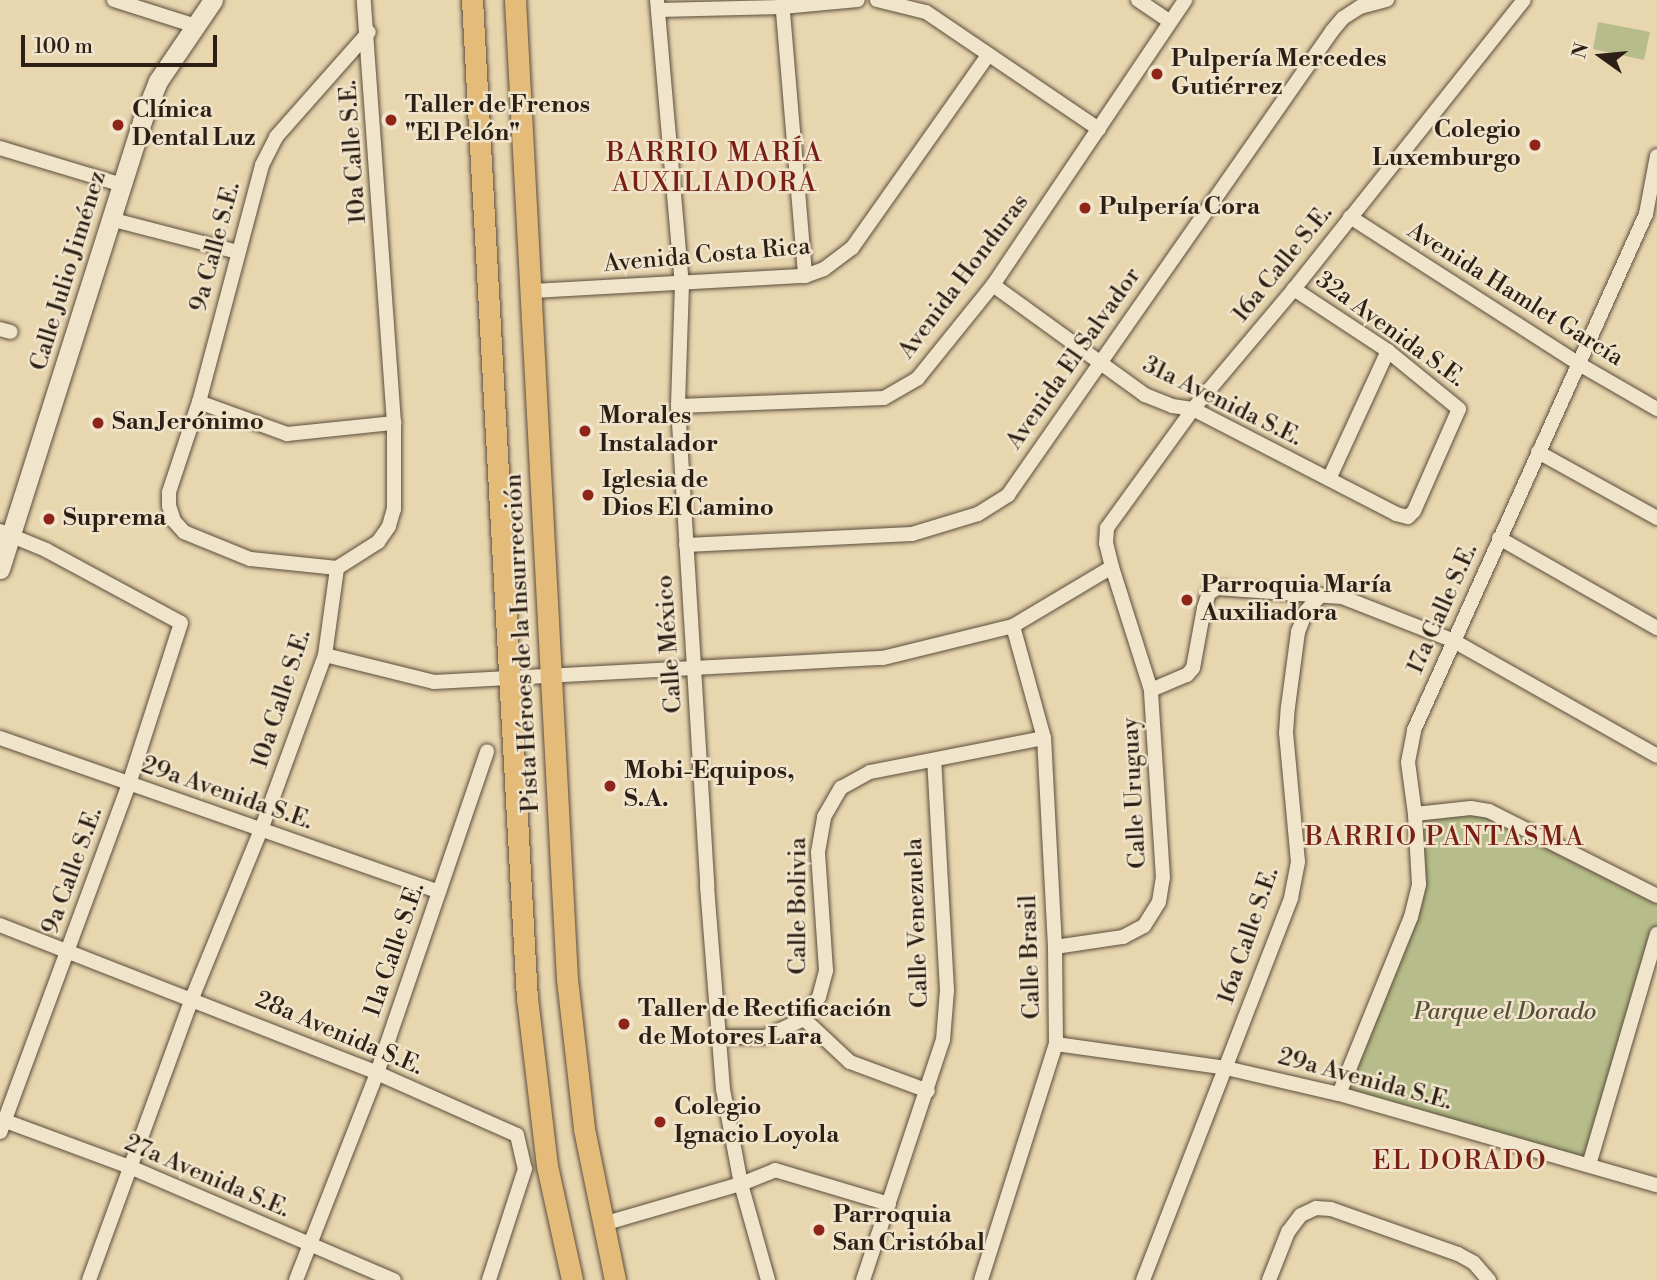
<!DOCTYPE html>
<html>
<head>
<meta charset="utf-8">
<style>
  body { margin:0 }
  #map { position:relative; width:1657px; height:1280px; overflow:hidden; background:#e8d6af; font-family:"Libre Bodoni",serif }
  div>[style] { position:absolute }
  .green>* { inset:0; background:#b6bd8a }
  .roads { filter:drop-shadow(0 0 2px #5b4d3c) drop-shadow(0 0 2px #5b4d3c) }
  .minor>* { height:14px; margin:-7px; padding:0 7px; transform-origin:7px; border-radius:7px; background:#f0e4cb }
  .secondary>* { height:19px; margin:-9.5px; padding:0 9.5px; transform-origin:9.5px; border-radius:9.5px; background:#f0e4cb }
  .primary>* { height:21px; margin:-10.5px; padding:0 10.5px; transform-origin:10.5px; border-radius:10.5px; background:#e4bb78 }
  .dots>* { width:19px; height:19px; translate:-50% -50%; box-sizing:border-box; border:4px solid #f0e4cb; border-radius:50% }
  span { translate:-50% -50%; white-space:nowrap; text-align:center; line-height:1.15; -webkit-text-stroke:5px #f0e4cb; paint-order:stroke }
  .poi-label { font-size:24px; color:#2c1f15; font-weight:700 }
  .left { translate:0 -50%; text-align:left }
  .right { translate:-100% -50%; text-align:right }
  .street-label { font-size:24px; color:#2c1f15 }
  .park-label { font-size:24px; color:#554e38; font-style:italic }
  .neighbourhood-label { font-size:26px; color:#7a1f14; letter-spacing:2px }
  .north { position:absolute; left:1566px; top:21px; width:70px; height:70px; -webkit-text-stroke:5px #f0e4cb; paint-order:stroke; rotate:285deg; font-size:19px; font-weight:700; line-height:28px; text-align:center; color:#2c1f15 }
  .north::after { content:''; display:block; margin:auto; width:24px; height:32px; background:#2c1f15; clip-path:polygon(50% 0,100% 100%,50% 72%,0 100%) }
  .scale { position:absolute; left:21px; top:35px; width:196px; height:32px; box-sizing:border-box; border:4px solid #2c1f15; border-top:0; padding-left:9px; font-size:21px; line-height:24px; white-space:nowrap; color:#2c1f15; -webkit-text-stroke:5px #f0e4cb; paint-order:stroke }
</style>
</head>
<body>
<div id="map">
  <div class="green">
    <i style="clip-path:polygon(1598px 22px,1650px 32px,1644px 60px,1593px 49px)"></i>
    <i style="clip-path:polygon(1471px 808px,1657px 896px,1657px 934px,1589px 1165px,1339px 1094px,1411px 917px,1415px 814px)"></i>
  </div>
  <div class="roads">
    <div class="minor">
      <i style="left:114px;top:0;width:83px;rotate:17.6deg"></i>
      <i style="left:657px;top:0;width:285px;rotate:85deg"></i>
      <i style="left:682px;top:284px;width:122px;rotate:91.9deg"></i>
      <i style="left:678px;top:406px;width:481px;rotate:86.5deg"></i>
      <i style="left:707px;top:886px;width:204px;rotate:85.5deg"></i>
      <i style="left:723px;top:1089px;width:97px;rotate:79.3deg"></i>
      <i style="left:741px;top:1184px;width:100px;rotate:74.3deg"></i>
      <i style="left:782px;top:0;width:277px;rotate:85.2deg"></i>
      <i style="left:877px;top:0;width:50px;rotate:13.8deg"></i>
      <i style="left:926px;top:12px;width:209px;rotate:34.1deg"></i>
      <i style="left:1138px;top:0;width:37px;rotate:34deg"></i>
      <i style="left:658px;top:10px;width:124px;rotate:-1.4deg"></i>
      <i style="left:782px;top:7px;width:76px;rotate:-5.3deg"></i>
      <i style="left:0;top:148px;width:124px;rotate:16.8deg"></i>
      <i style="left:1350px;top:217px;width:272px;rotate:32.7deg"></i>
      <i style="left:1579px;top:364px;width:90px;rotate:30deg"></i>
      <i style="left:110px;top:219px;width:132px;rotate:14.5deg"></i>
      <i style="left:993px;top:285px;width:188px;rotate:35.9deg"></i>
      <i style="left:1145px;top:395px;width:29px;rotate:22deg"></i>
      <i style="left:1172px;top:406px;width:21px;rotate:8deg"></i>
      <i style="left:1193px;top:409px;width:229px;rotate:27.3deg"></i>
      <i style="left:1396px;top:514px;width:12px;rotate:14deg"></i>
      <i style="left:1408px;top:517px;width:8px;rotate:-45deg"></i>
      <i style="left:1414px;top:511px;width:111px;rotate:-66.2deg"></i>
      <i style="left:1459px;top:409px;width:92px;rotate:-140.8deg"></i>
      <i style="left:1388px;top:351px;width:113px;rotate:-146.6deg"></i>
      <i style="left:533px;top:291px;width:272px;rotate:-3.2deg"></i>
      <i style="left:805px;top:276px;width:20px;rotate:-20deg"></i>
      <i style="left:824px;top:269px;width:35px;rotate:-37deg"></i>
      <i style="left:852px;top:248px;width:236px;rotate:-54.8deg"></i>
      <i style="left:0;top:329px;width:11px;rotate:15deg"></i>
      <i style="left:199px;top:402px;width:94px;rotate:20deg"></i>
      <i style="left:287px;top:434px;width:108px;rotate:-5.9deg"></i>
      <i style="left:678px;top:406px;width:206px;rotate:-2.2deg"></i>
      <i style="left:884px;top:398px;width:39px;rotate:-30deg"></i>
      <i style="left:918px;top:378px;width:119px;rotate:-51.1deg"></i>
      <i style="left:993px;top:285px;width:344px;rotate:-56deg"></i>
      <i style="left:1538px;top:452px;width:136px;rotate:29deg"></i>
      <i style="left:1329px;top:479px;width:141px;rotate:-65.3deg"></i>
      <i style="left:0;top:531px;width:50px;rotate:22.4deg"></i>
      <i style="left:46px;top:550px;width:153px;rotate:28.4deg"></i>
      <i style="left:181px;top:623px;width:169px;rotate:107.9deg"></i>
      <i style="left:129px;top:784px;width:371px;rotate:110.3deg"></i>
      <i style="left:1499px;top:538px;width:182px;rotate:29.7deg"></i>
      <i style="left:686px;top:545px;width:226px;rotate:-2.8deg"></i>
      <i style="left:912px;top:534px;width:69px;rotate:-16.9deg"></i>
      <i style="left:978px;top:514px;width:36px;rotate:-32deg"></i>
      <i style="left:1008px;top:495px;width:566px;rotate:-55.07deg"></i>
      <i style="left:1332px;top:31px;width:17px;rotate:-50deg"></i>
      <i style="left:1343px;top:18px;width:20px;rotate:-33deg"></i>
      <i style="left:1360px;top:7px;width:28px;rotate:-15deg"></i>
      <i style="left:337px;top:568px;width:87px;rotate:-174.1deg"></i>
      <i style="left:250px;top:559px;width:71px;rotate:-157.8deg"></i>
      <i style="left:184px;top:532px;width:15px;rotate:-132deg"></i>
      <i style="left:174px;top:521px;width:16px;rotate:-108deg"></i>
      <i style="left:169px;top:506px;width:14px;rotate:-90deg"></i>
      <i style="left:169px;top:492px;width:95px;rotate:-71.6deg"></i>
      <i style="left:199px;top:402px;width:245px;rotate:-75.1deg"></i>
      <i style="left:262px;top:165px;width:31px;rotate:-63deg"></i>
      <i style="left:276px;top:137px;width:140px;rotate:-48.5deg"></i>
      <i style="left:337px;top:568px;width:49px;rotate:-32.4deg"></i>
      <i style="left:378px;top:542px;width:19px;rotate:-55deg"></i>
      <i style="left:389px;top:526px;width:18px;rotate:-74deg"></i>
      <i style="left:394px;top:509px;width:86px;rotate:-90deg"></i>
      <i style="left:394px;top:423px;width:424px;rotate:-94.1deg"></i>
      <i style="left:325px;top:655px;width:112px;rotate:13.9deg"></i>
      <i style="left:434px;top:682px;width:450px;rotate:-3.1deg"></i>
      <i style="left:883px;top:658px;width:134px;rotate:-13.8deg"></i>
      <i style="left:1013px;top:626px;width:115px;rotate:-30.8deg"></i>
      <i style="left:1151px;top:690px;width:39px;rotate:-23deg"></i>
      <i style="left:1187px;top:675px;width:9px;rotate:-49deg"></i>
      <i style="left:1193px;top:668px;width:61px;rotate:-79.6deg"></i>
      <i style="left:1204px;top:608px;width:16px;rotate:-72deg"></i>
      <i style="left:1209px;top:593px;width:9px;rotate:-32deg"></i>
      <i style="left:1217px;top:588px;width:125px;rotate:4.1deg"></i>
      <i style="left:1342px;top:597px;width:120px;rotate:21.4deg"></i>
      <i style="left:1454px;top:641px;width:233px;rotate:29.5deg"></i>
      <i style="left:0;top:738px;width:465px;rotate:19.3deg"></i>
      <i style="left:1415px;top:814px;width:56px;rotate:-6.1deg"></i>
      <i style="left:1471px;top:808px;width:18px;rotate:9deg"></i>
      <i style="left:1489px;top:811px;width:188px;rotate:26.8deg"></i>
      <i style="left:0;top:925px;width:405px;rotate:21.4deg"></i>
      <i style="left:377px;top:1073px;width:153px;rotate:23.9deg"></i>
      <i style="left:517px;top:1135px;width:35px;rotate:77deg"></i>
      <i style="left:525px;top:1169px;width:117px;rotate:108deg"></i>
      <i style="left:1055px;top:947px;width:69px;rotate:-8.4deg"></i>
      <i style="left:1123px;top:937px;width:24px;rotate:-28deg"></i>
      <i style="left:1144px;top:926px;width:28px;rotate:-58deg"></i>
      <i style="left:1159px;top:902px;width:24px;rotate:-81deg"></i>
      <i style="left:1163px;top:878px;width:188px;rotate:-93.7deg"></i>
      <i style="left:1151px;top:690px;width:129px;rotate:-107.6deg"></i>
      <i style="left:1112px;top:567px;width:25px;rotate:-104deg"></i>
      <i style="left:1106px;top:543px;width:15px;rotate:-86deg"></i>
      <i style="left:1107px;top:528px;width:147px;rotate:-54.1deg"></i>
      <i style="left:1193px;top:409px;width:157px;rotate:-49.9deg"></i>
      <i style="left:1294px;top:289px;width:369px;rotate:-51.5deg"></i>
      <i style="left:804px;top:1019px;width:63px;rotate:43.1deg"></i>
      <i style="left:850px;top:1062px;width:83px;rotate:20.4deg"></i>
      <i style="left:719px;top:1037px;width:46px"></i>
      <i style="left:765px;top:1037px;width:43px;rotate:-24.8deg"></i>
      <i style="left:804px;top:1019px;width:27px;rotate:-56deg"></i>
      <i style="left:819px;top:997px;width:28px;rotate:-75deg"></i>
      <i style="left:826px;top:970px;width:118px;rotate:-93.9deg"></i>
      <i style="left:818px;top:852px;width:36px;rotate:-80deg"></i>
      <i style="left:824px;top:817px;width:34px;rotate:-60deg"></i>
      <i style="left:841px;top:788px;width:33px;rotate:-29deg"></i>
      <i style="left:870px;top:772px;width:177px;rotate:-11.1deg"></i>
      <i style="left:1056px;top:1044px;width:172px;rotate:8deg"></i>
      <i style="left:1226px;top:1068px;width:116px;rotate:13deg"></i>
      <i style="left:1339px;top:1094px;width:331px;rotate:16deg"></i>
      <i style="left:1339px;top:1094px;width:191px;rotate:-67.9deg"></i>
      <i style="left:1411px;top:917px;width:34px;rotate:-76deg"></i>
      <i style="left:1419px;top:884px;width:70px;rotate:-93.3deg"></i>
      <i style="left:1415px;top:814px;width:52px;rotate:-97.7deg"></i>
      <i style="left:1408px;top:762px;width:33px;rotate:-79deg"></i>
      <i style="left:1414px;top:730px;width:566px;rotate:-65.79deg"></i>
      <i style="left:1646px;top:214px;width:59px;rotate:-79.3deg"></i>
      <i style="left:0;top:1119px;width:139px;rotate:20.3deg"></i>
      <i style="left:130px;top:1167px;width:287px;rotate:23.2deg"></i>
      <i style="left:1589px;top:1165px;width:241px;rotate:-73.6deg"></i>
      <i style="left:603px;top:1224px;width:144px;rotate:-16.2deg"></i>
      <i style="left:741px;top:1184px;width:37px;rotate:-22deg"></i>
      <i style="left:775px;top:1170px;width:119px;rotate:16.6deg"></i>
      <i style="left:89px;top:1280px;width:300px;rotate:-69.9deg"></i>
      <i style="left:192px;top:998px;width:182px;rotate:-67.7deg"></i>
      <i style="left:261px;top:830px;width:186px;rotate:-69.9deg"></i>
      <i style="left:325px;top:655px;width:88px;rotate:-82.1deg"></i>
      <i style="left:296px;top:1280px;width:222px;rotate:-68.6deg"></i>
      <i style="left:377px;top:1073px;width:340px;rotate:-71.1deg"></i>
      <i style="left:863px;top:1280px;width:253px;rotate:-71.6deg"></i>
      <i style="left:943px;top:1040px;width:50px;rotate:-85.4deg"></i>
      <i style="left:947px;top:990px;width:229px;rotate:-93.2deg"></i>
      <i style="left:981px;top:1280px;width:248px;rotate:-72.4deg"></i>
      <i style="left:1056px;top:1044px;width:97px;rotate:-90.6deg"></i>
      <i style="left:1055px;top:947px;width:209px;rotate:-93deg"></i>
      <i style="left:1044px;top:738px;width:116px;rotate:-105.5deg"></i>
      <i style="left:1143px;top:1280px;width:410px;rotate:-68.8deg"></i>
      <i style="left:1291px;top:898px;width:37px;rotate:-79deg"></i>
      <i style="left:1298px;top:862px;width:130px;rotate:-95.3deg"></i>
      <i style="left:1286px;top:733px;width:26px;rotate:-86deg"></i>
      <i style="left:1288px;top:707px;width:76px;rotate:-82.4deg"></i>
      <i style="left:1298px;top:632px;width:22px;rotate:-69deg"></i>
      <i style="left:1306px;top:611px;width:19px;rotate:-47deg"></i>
      <i style="left:1269px;top:1280px;width:52px;rotate:-68.4deg"></i>
      <i style="left:1288px;top:1232px;width:21px;rotate:-53deg"></i>
      <i style="left:1301px;top:1215px;width:17px;rotate:-25deg"></i>
      <i style="left:1316px;top:1208px;width:15px;rotate:4deg"></i>
      <i style="left:1331px;top:1209px;width:135px;rotate:19.5deg"></i>
      <i style="left:1458px;top:1254px;width:18px;rotate:29deg"></i>
      <i style="left:1474px;top:1263px;width:23px;rotate:49deg"></i>
    </div>
    <div class="secondary">
      <i style="left:0;top:569px;width:470px;rotate:-72.4deg"></i>
      <i style="left:142px;top:121px;width:43px;rotate:-68.2deg"></i>
      <i style="left:158px;top:81px;width:98px;rotate:-55.8deg"></i>
    </div>
    <div class="primary">
      <i style="left:472px;top:0;width:1000px;rotate:86.85deg"></i>
      <i style="left:527px;top:998px;width:169px;rotate:83.2deg"></i>
      <i style="left:547px;top:1166px;width:117px;rotate:77.6deg"></i>
      <i style="left:515px;top:0;width:980px;rotate:86.96deg"></i>
      <i style="left:567px;top:979px;width:151px;rotate:83.5deg"></i>
      <i style="left:584px;top:1129px;width:154px;rotate:78.4deg"></i>
    </div>
  </div>
  <div class="dots">
    <i style="left:1157px;top:74px;background:#8f2418"></i>
    <i style="left:391px;top:120px;background:#8f2418"></i>
    <i style="left:118px;top:125px;background:#8f2418"></i>
    <i style="left:1535px;top:145px;background:#8f2418"></i>
    <i style="left:1085px;top:208px;background:#8f2418"></i>
    <i style="left:98px;top:423px;background:#8f2418"></i>
    <i style="left:585px;top:431px;background:#8f2418"></i>
    <i style="left:588px;top:495px;background:#8f2418"></i>
    <i style="left:49px;top:519px;background:#8f2418"></i>
    <i style="left:1187px;top:600px;background:#8f2418"></i>
    <i style="left:610px;top:786px;background:#8f2418"></i>
    <i style="left:624px;top:1024px;background:#8f2418"></i>
    <i style="left:660px;top:1122px;background:#8f2418"></i>
    <i style="left:819px;top:1230px;background:#8f2418"></i>
  </div>
  <div class="poi-label">
    <span class="left" style="left:1171px;top:74px">Pulpería Mercedes<br>Gutiérrez</span>
    <span class="left" style="left:405px;top:120px">Taller de Frenos<br>"El Pelón"</span>
    <span class="left" style="left:132px;top:125px">Clínica<br>Dental Luz</span>
    <span class="right" style="left:1521px;top:145px">Colegio<br>Luxemburgo</span>
    <span class="left" style="left:1099px;top:208px">Pulpería Cora</span>
    <span class="left" style="left:599px;top:431px">Morales<br>Instalador</span>
    <span class="left" style="left:112px;top:423px">San Jerónimo</span>
    <span class="left" style="left:602px;top:495px">Iglesia de<br>Dios El Camino</span>
    <span class="left" style="left:63px;top:519px">Suprema</span>
    <span class="left" style="left:1201px;top:600px">Parroquia María<br>Auxiliadora</span>
    <span class="left" style="left:624px;top:786px">Mobi-Equipos,<br>S.A.</span>
    <span class="left" style="left:638px;top:1024px">Taller de Rectificación<br>de Motores Lara</span>
    <span class="left" style="left:674px;top:1122px">Colegio<br>Ignacio Loyola</span>
    <span class="left" style="left:833px;top:1230px">Parroquia<br>San Cristóbal</span>
  </div>
  <div class="street-label">
    <span style="left:354px;top:152px;rotate:-94deg">10a Calle S.E.</span>
    <span style="left:216px;top:247px;rotate:-75deg">9a Calle S.E.</span>
    <span style="left:707px;top:256px;rotate:-5deg">Avenida Costa Rica</span>
    <span style="left:1283px;top:264px;rotate:-51deg">16a Calle S.E.</span>
    <span style="left:69px;top:271px;rotate:-73deg">Calle Julio Jiménez</span>
    <span style="left:964px;top:277px;rotate:-53deg">Avenida Honduras</span>
    <span style="left:1515px;top:295px;rotate:32deg">Avenida Hamlet García</span>
    <span style="left:1390px;top:330px;rotate:36deg">32a Avenida S.E.</span>
    <span style="left:1074px;top:359px;rotate:-55deg">Avenida El Salvador</span>
    <span style="left:1222px;top:402px;rotate:26deg">31a Avenida S.E.</span>
    <span style="left:1443px;top:609px;rotate:-66deg">17a Calle S.E.</span>
    <span style="left:523px;top:643px;rotate:-93deg">Pista Héroes de la Insurrección</span>
    <span style="left:670px;top:644px;rotate:-94deg">Calle México</span>
    <span style="left:282px;top:699px;rotate:-72deg">10a Calle S.E.</span>
    <span style="left:1135px;top:793px;rotate:-93deg">Calle Uruguay</span>
    <span style="left:227px;top:794px;rotate:19deg">29a Avenida S.E.</span>
    <span style="left:73px;top:871px;rotate:-70deg">9a Calle S.E.</span>
    <span style="left:799px;top:906px;rotate:-90deg">Calle Bolivia</span>
    <span style="left:918px;top:923px;rotate:-92deg">Calle Venezuela</span>
    <span style="left:1249px;top:936px;rotate:-71deg">16a Calle S.E.</span>
    <span style="left:395px;top:950px;rotate:-71deg">11a Calle S.E.</span>
    <span style="left:1031px;top:957px;rotate:-92deg">Calle Brasil</span>
    <span style="left:339px;top:1034px;rotate:23deg">28a Avenida S.E.</span>
    <span style="left:1365px;top:1080px;rotate:15deg">29a Avenida S.E.</span>
    <span style="left:207px;top:1177px;rotate:23deg">27a Avenida S.E.</span>
  </div>
  <div class="park-label">
    <span style="left:1505px;top:1013px">Parque el Dorado</span>
  </div>
  <div class="neighbourhood-label">
    <span style="left:715px;top:169px">BARRIO MARÍA<br>AUXILIADORA</span>
    <span style="left:1445px;top:838px">BARRIO PANTASMA</span>
    <span style="left:1460px;top:1162px">EL DORADO</span>
  </div>
  <div class="north">N</div>
  <div class="scale">100 m</div>
</div>
</body>
</html>
